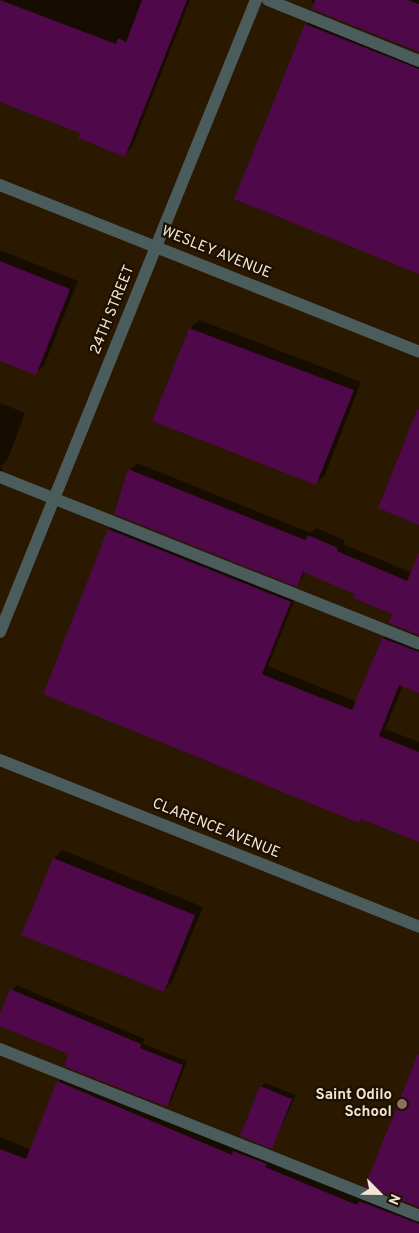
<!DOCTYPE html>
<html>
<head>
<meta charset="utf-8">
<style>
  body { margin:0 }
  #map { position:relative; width:419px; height:1233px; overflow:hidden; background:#2a1800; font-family:Overpass,sans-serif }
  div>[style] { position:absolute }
  .shadow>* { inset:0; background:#0007 }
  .building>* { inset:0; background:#4f084a }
  .service>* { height:12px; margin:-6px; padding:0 6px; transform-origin:6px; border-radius:6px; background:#4a5d5c }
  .minor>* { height:12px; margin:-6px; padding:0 6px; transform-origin:6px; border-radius:6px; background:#4a5d5c }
  .dots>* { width:14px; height:14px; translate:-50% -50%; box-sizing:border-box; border:2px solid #1d1000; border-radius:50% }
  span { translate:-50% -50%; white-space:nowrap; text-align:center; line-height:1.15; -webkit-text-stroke:4.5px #1d1000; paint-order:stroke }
  .street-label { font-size:15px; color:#f0e4d4 }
  .poi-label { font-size:15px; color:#f0e4d4; font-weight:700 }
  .right { translate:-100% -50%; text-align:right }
  .north { position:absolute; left:354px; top:1168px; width:50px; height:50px; -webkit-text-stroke:4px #1d1000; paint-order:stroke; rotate:113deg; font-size:14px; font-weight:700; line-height:20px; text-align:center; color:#f0e4d4 }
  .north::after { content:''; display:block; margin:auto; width:18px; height:22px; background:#f0e4d4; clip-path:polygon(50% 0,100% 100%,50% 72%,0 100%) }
</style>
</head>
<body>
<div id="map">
  <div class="shadow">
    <i style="clip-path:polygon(0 0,190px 0,132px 147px,125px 155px,82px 132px,0 100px)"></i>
    <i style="clip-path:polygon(312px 0,419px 0,419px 51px,311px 2px)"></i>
    <i style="clip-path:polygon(314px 17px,419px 59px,419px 272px,236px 198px,306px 25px)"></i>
    <i style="clip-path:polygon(0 250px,78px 281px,44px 365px,36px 373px,0 359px)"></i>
    <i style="clip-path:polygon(199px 320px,361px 382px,325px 475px,316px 483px,154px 420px,190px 328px)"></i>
    <i style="clip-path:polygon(0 403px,25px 413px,8px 459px,1px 466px,4px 476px,0 486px)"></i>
    <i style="clip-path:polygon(137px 463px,311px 533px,316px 528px,345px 540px,343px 544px,419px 576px,419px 634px,394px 614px,357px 593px,306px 572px,297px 585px,130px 470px)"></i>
    <i style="clip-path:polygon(116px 522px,297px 594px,268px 666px,357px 702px,383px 639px,391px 632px,419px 642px,419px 692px,403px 685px,385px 729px,419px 742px,419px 841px,363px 818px,359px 822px,109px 529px)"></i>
    <i style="clip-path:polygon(62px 850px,203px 907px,172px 982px,163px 991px,54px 859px)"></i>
    <i style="clip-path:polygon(16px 985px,145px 1039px,143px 1044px,187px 1061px,171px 1101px,166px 1105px,70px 1053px,0 1025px,0 1018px)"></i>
    <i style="clip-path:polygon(67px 1073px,419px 1213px,419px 1233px,0 1233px,0 1137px,31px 1150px,59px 1081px)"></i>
    <i style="clip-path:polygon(265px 1083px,296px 1095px,272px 1147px,261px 1087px)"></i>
  </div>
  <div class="building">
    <i style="clip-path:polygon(0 0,116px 44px,118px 38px,126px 42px,142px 0,187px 0,125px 157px,78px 138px,80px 133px,0 102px)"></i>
    <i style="clip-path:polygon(315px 0,408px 0,419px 4px,419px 52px,312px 9px)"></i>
    <i style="clip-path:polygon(305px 24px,419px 69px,419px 274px,234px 199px)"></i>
    <i style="clip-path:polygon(0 261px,70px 289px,36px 375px,0 361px)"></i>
    <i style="clip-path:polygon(189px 328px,354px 390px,316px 485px,152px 421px)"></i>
    <i style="clip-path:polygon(417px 410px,419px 410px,419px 525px,378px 508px)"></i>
    <i style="clip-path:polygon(128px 469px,305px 540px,308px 535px,338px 548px,337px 551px,407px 581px,419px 552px,419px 635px,389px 623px,392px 614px,353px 598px,355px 594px,303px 572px,297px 587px,114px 514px)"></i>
    <i style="clip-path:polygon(108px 529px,291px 602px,262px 674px,274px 679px,352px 710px,382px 638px,419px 652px,419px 693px,399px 685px,379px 736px,419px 752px,419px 842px,361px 819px,359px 823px,43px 694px)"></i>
    <i style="clip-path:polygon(53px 858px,195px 915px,164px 992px,21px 935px)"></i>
    <i style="clip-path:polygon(10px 989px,141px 1044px,140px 1048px,183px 1065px,167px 1107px,64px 1066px,68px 1054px,0 1026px,0 1014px)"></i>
    <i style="clip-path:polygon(418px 1054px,419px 1055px,419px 1207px,365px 1186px)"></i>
    <i style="clip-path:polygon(57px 1081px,232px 1155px,233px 1151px,267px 1164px,265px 1167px,357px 1205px,359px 1201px,419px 1224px,419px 1233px,0 1233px,0 1149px,26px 1159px)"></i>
    <i style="clip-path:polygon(260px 1086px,292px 1099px,272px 1149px,240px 1136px)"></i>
  </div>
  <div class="service">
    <i style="left:268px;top:0;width:163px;rotate:22deg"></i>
    <i style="left:0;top:477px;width:451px;rotate:21.7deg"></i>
    <i style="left:0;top:1049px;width:451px;rotate:21.7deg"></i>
  </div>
  <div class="minor">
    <i style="left:0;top:185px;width:451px;rotate:21.7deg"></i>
    <i style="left:0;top:632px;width:682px;rotate:-67.95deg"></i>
    <i style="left:0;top:760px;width:451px;rotate:21.7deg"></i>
  </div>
  <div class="dots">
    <i style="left:402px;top:1104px;background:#8d6e63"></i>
  </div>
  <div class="street-label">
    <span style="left:216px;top:253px;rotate:22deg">WESLEY AVENUE</span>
    <span style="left:113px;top:310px;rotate:-68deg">24TH STREET</span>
    <span style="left:216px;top:829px;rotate:22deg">CLARENCE AVENUE</span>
  </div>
  <div class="poi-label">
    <span class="right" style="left:392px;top:1104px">Saint Odilo<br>School</span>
  </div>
  <div class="north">N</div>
</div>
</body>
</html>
